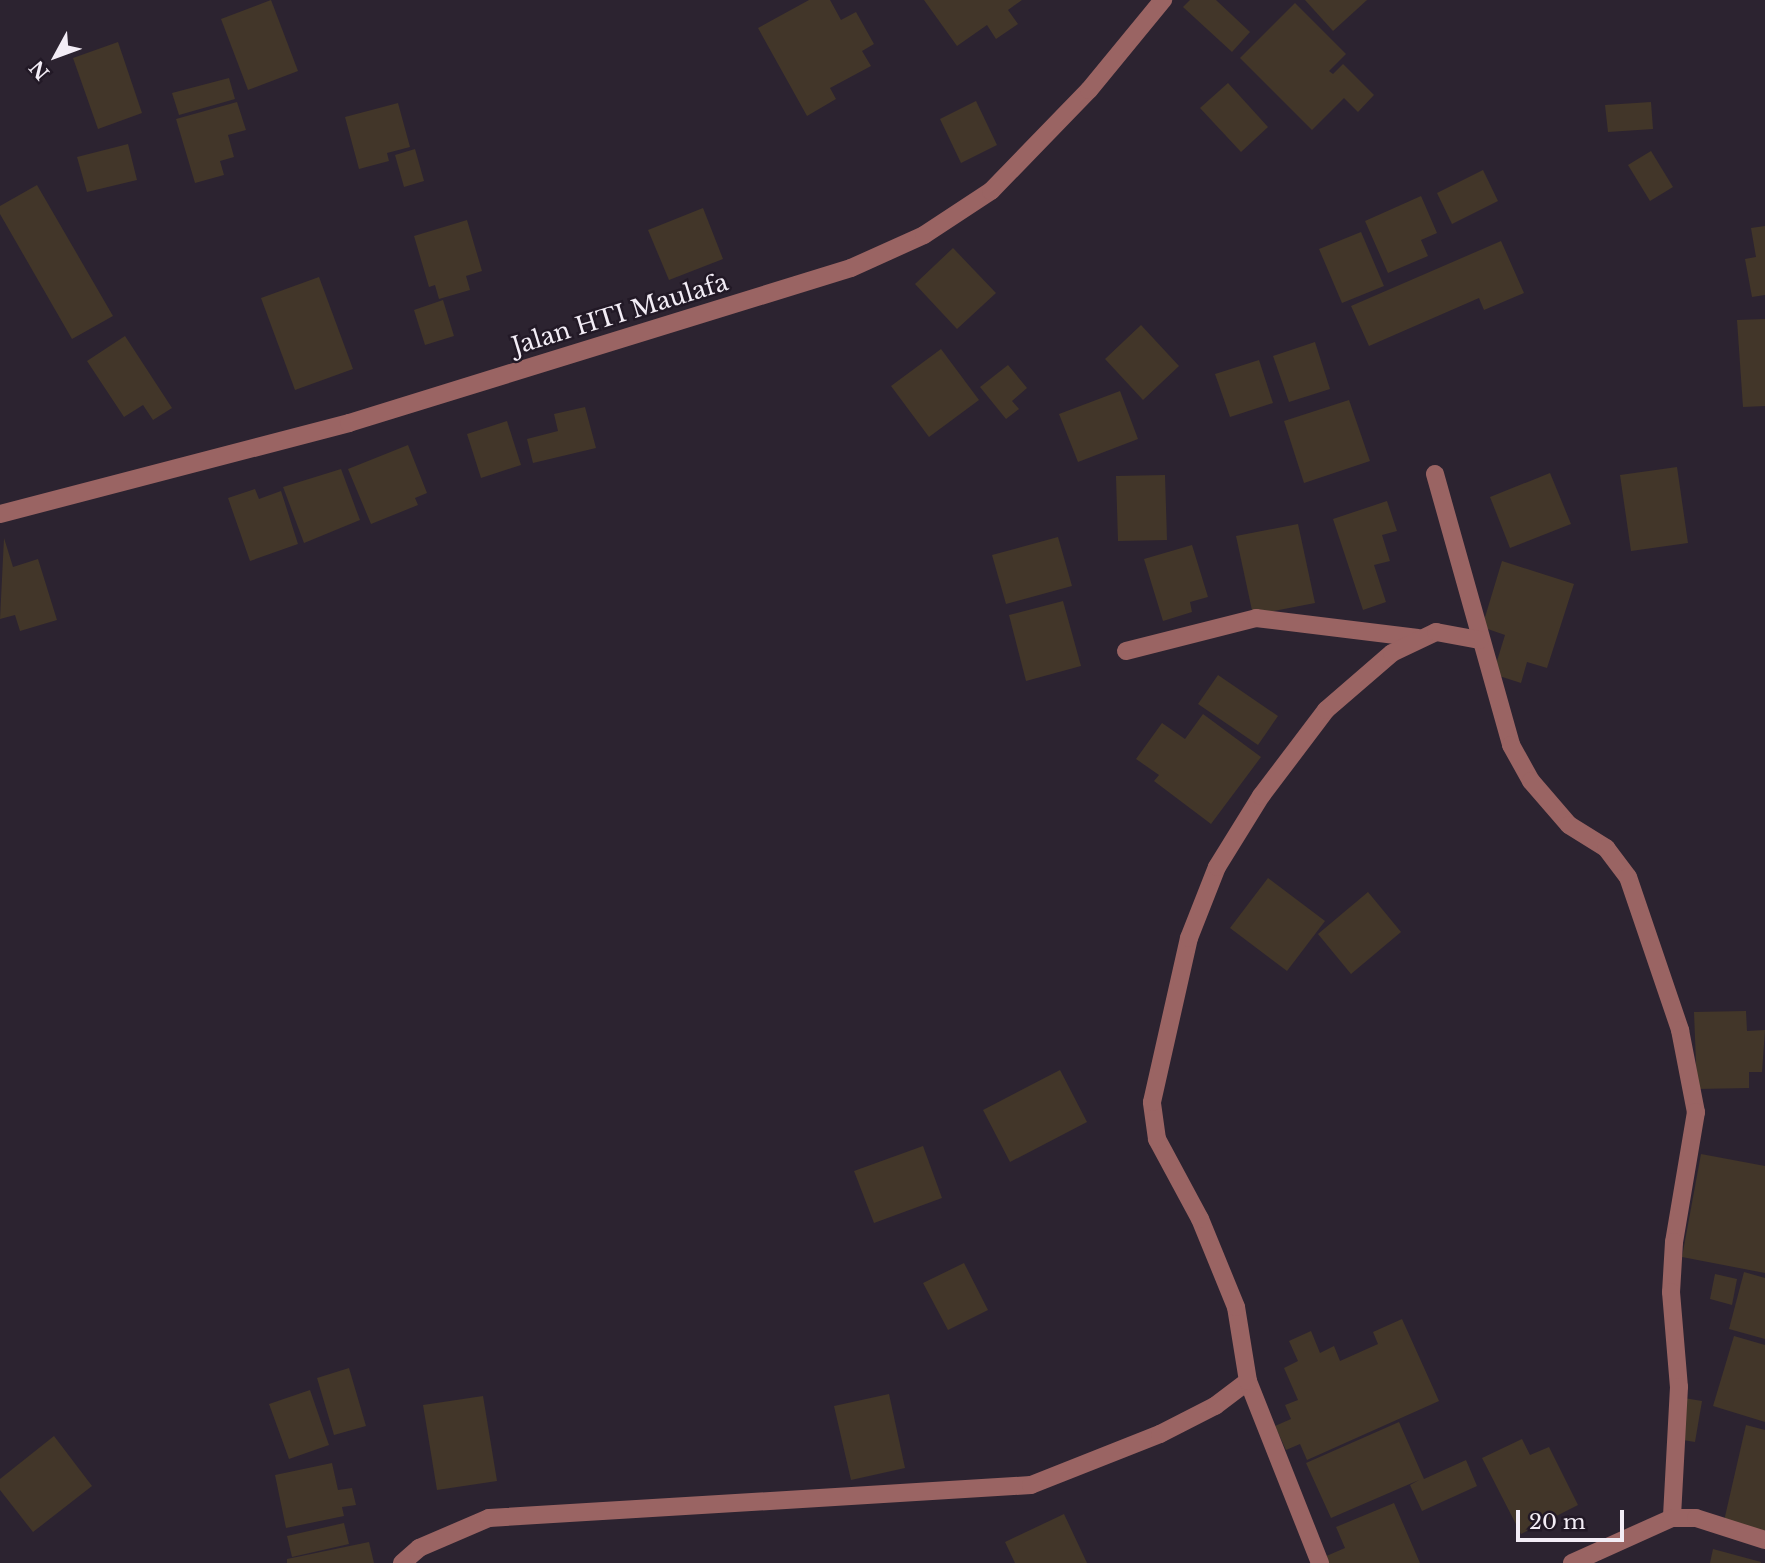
<!DOCTYPE html>
<html>
<head>
<meta charset="utf-8">
<style>
  body { margin:0 }
  #map { position:relative; width:1765px; height:1563px; overflow:hidden; background:#2c2330; font-family:"Libre Baskerville",serif }
  div>[style] { position:absolute }
  .building>* { inset:0; background:#423629 }
  .minor>* { height:18px; margin:-9px; padding:0 9px; transform-origin:9px; border-radius:9px; background:#9a6463 }
  span { translate:-50% -50%; white-space:nowrap; text-align:center; line-height:1.15; -webkit-text-stroke:5px #221926; paint-order:stroke }
  .street-label { font-size:24px; color:#f3edf6 }
  .north { position:absolute; left:21px; top:21px; width:70px; height:70px; -webkit-text-stroke:5px #221926; paint-order:stroke; rotate:229deg; font-size:19px; font-weight:700; line-height:28px; text-align:center; color:#f3edf6 }
  .north::after { content:''; display:block; margin:auto; width:24px; height:32px; background:#f3edf6; clip-path:polygon(50% 0,100% 100%,50% 72%,0 100%) }
  .scale { position:absolute; left:1516px; top:1510px; width:108px; height:32px; box-sizing:border-box; border:4px solid #f3edf6; border-top:0; padding-left:9px; font-size:21px; line-height:24px; white-space:nowrap; color:#f3edf6; -webkit-text-stroke:5px #221926; paint-order:stroke }
</style>
</head>
<body>
<div id="map">
  <div class="building">
    <i style="clip-path:polygon(271px 0,298px 71px,248px 90px,221px 19px)"></i>
    <i style="clip-path:polygon(809px 0,830px 0,841px 20px,856px 12px,874px 44px,862px 51px,871px 66px,830px 88px,836px 99px,807px 116px,758px 28px)"></i>
    <i style="clip-path:polygon(924px 0,1022px 0,1008px 10px,1018px 24px,996px 39px,987px 25px,957px 46px)"></i>
    <i style="clip-path:polygon(1190px 0,1216px 0,1250px 32px,1232px 52px,1183px 7px)"></i>
    <i style="clip-path:polygon(1305px 0,1367px 0,1333px 31px)"></i>
    <i style="clip-path:polygon(1295px 3px,1346px 54px,1329px 71px,1333px 74px,1343px 64px,1374px 95px,1358px 112px,1344px 98px,1312px 130px,1240px 58px)"></i>
    <i style="clip-path:polygon(118px 42px,142px 113px,98px 129px,73px 58px)"></i>
    <i style="clip-path:polygon(229px 78px,235px 99px,179px 115px,172px 93px)"></i>
    <i style="clip-path:polygon(1228px 83px,1268px 127px,1241px 152px,1200px 108px)"></i>
    <i style="clip-path:polygon(976px 101px,997px 145px,961px 163px,940px 119px)"></i>
    <i style="clip-path:polygon(237px 102px,246px 130px,228px 135px,234px 157px,220px 161px,224px 175px,195px 183px,176px 119px)"></i>
    <i style="clip-path:polygon(1651px 102px,1653px 129px,1608px 132px,1605px 105px)"></i>
    <i style="clip-path:polygon(398px 103px,410px 147px,387px 153px,389px 161px,359px 169px,345px 117px)"></i>
    <i style="clip-path:polygon(128px 144px,137px 180px,87px 192px,77px 157px)"></i>
    <i style="clip-path:polygon(415px 149px,424px 181px,404px 187px,395px 155px)"></i>
    <i style="clip-path:polygon(1651px 151px,1673px 187px,1650px 201px,1628px 165px)"></i>
    <i style="clip-path:polygon(1483px 170px,1498px 201px,1452px 224px,1437px 193px)"></i>
    <i style="clip-path:polygon(37px 185px,113px 316px,72px 339px,0 214px,0 206px)"></i>
    <i style="clip-path:polygon(1421px 196px,1437px 233px,1421px 240px,1428px 256px,1388px 273px,1365px 221px)"></i>
    <i style="clip-path:polygon(703px 208px,723px 259px,669px 280px,648px 230px)"></i>
    <i style="clip-path:polygon(467px 220px,482px 271px,466px 276px,470px 290px,439px 299px,435px 285px,429px 287px,414px 236px)"></i>
    <i style="clip-path:polygon(1765px 226px,1765px 295px,1752px 297px,1745px 259px,1756px 257px,1751px 228px)"></i>
    <i style="clip-path:polygon(1361px 232px,1384px 286px,1342px 303px,1319px 249px)"></i>
    <i style="clip-path:polygon(1501px 241px,1524px 293px,1484px 310px,1479px 298px,1369px 346px,1351px 306px)"></i>
    <i style="clip-path:polygon(953px 248px,996px 293px,957px 329px,915px 284px)"></i>
    <i style="clip-path:polygon(319px 277px,353px 369px,295px 390px,261px 298px)"></i>
    <i style="clip-path:polygon(443px 300px,454px 336px,425px 345px,414px 310px)"></i>
    <i style="clip-path:polygon(1765px 319px,1765px 406px,1743px 407px,1737px 320px)"></i>
    <i style="clip-path:polygon(1141px 325px,1179px 366px,1143px 400px,1105px 359px)"></i>
    <i style="clip-path:polygon(125px 336px,172px 408px,153px 420px,143px 405px,124px 417px,87px 361px)"></i>
    <i style="clip-path:polygon(1315px 342px,1330px 389px,1289px 402px,1273px 356px)"></i>
    <i style="clip-path:polygon(941px 349px,979px 400px,929px 437px,891px 386px)"></i>
    <i style="clip-path:polygon(1259px 360px,1273px 403px,1230px 417px,1215px 374px)"></i>
    <i style="clip-path:polygon(1008px 365px,1027px 388px,1012px 401px,1019px 409px,1006px 419px,980px 387px)"></i>
    <i style="clip-path:polygon(1120px 391px,1138px 439px,1078px 462px,1059px 414px)"></i>
    <i style="clip-path:polygon(1349px 400px,1370px 461px,1304px 483px,1284px 421px)"></i>
    <i style="clip-path:polygon(585px 407px,596px 448px,533px 463px,527px 439px,558px 431px,554px 414px)"></i>
    <i style="clip-path:polygon(507px 421px,521px 465px,481px 478px,467px 434px)"></i>
    <i style="clip-path:polygon(408px 445px,427px 493px,415px 498px,418px 505px,371px 524px,348px 469px)"></i>
    <i style="clip-path:polygon(1677px 467px,1688px 543px,1631px 551px,1620px 475px)"></i>
    <i style="clip-path:polygon(341px 469px,360px 520px,304px 543px,283px 487px)"></i>
    <i style="clip-path:polygon(1550px 473px,1571px 524px,1510px 548px,1490px 497px)"></i>
    <i style="clip-path:polygon(1165px 475px,1167px 540px,1118px 541px,1116px 476px)"></i>
    <i style="clip-path:polygon(255px 489px,259px 499px,281px 491px,298px 544px,250px 561px,228px 498px)"></i>
    <i style="clip-path:polygon(1387px 501px,1397px 531px,1382px 535px,1390px 561px,1374px 565px,1386px 602px,1363px 610px,1333px 519px)"></i>
    <i style="clip-path:polygon(1298px 524px,1315px 603px,1253px 615px,1236px 536px)"></i>
    <i style="clip-path:polygon(1058px 537px,1072px 586px,1006px 604px,992px 555px)"></i>
    <i style="clip-path:polygon(4px 538px,13px 567px,38px 559px,57px 620px,20px 631px,15px 615px,0 619px)"></i>
    <i style="clip-path:polygon(1192px 545px,1208px 597px,1190px 602px,1192px 612px,1163px 621px,1144px 559px)"></i>
    <i style="clip-path:polygon(1502px 561px,1574px 584px,1547px 668px,1527px 662px,1521px 683px,1493px 674px,1505px 635px,1482px 627px)"></i>
    <i style="clip-path:polygon(1063px 601px,1081px 666px,1026px 681px,1009px 615px)"></i>
    <i style="clip-path:polygon(1218px 675px,1278px 716px,1258px 745px,1198px 704px)"></i>
    <i style="clip-path:polygon(1203px 714px,1261px 757px,1211px 824px,1154px 781px,1159px 775px,1136px 759px,1162px 723px,1185px 739px)"></i>
    <i style="clip-path:polygon(1268px 878px,1325px 921px,1287px 971px,1230px 928px)"></i>
    <i style="clip-path:polygon(1368px 892px,1401px 932px,1351px 974px,1318px 934px)"></i>
    <i style="clip-path:polygon(1746px 1011px,1747px 1031px,1765px 1030px,1762px 1072px,1749px 1072px,1749px 1088px,1697px 1089px,1694px 1012px)"></i>
    <i style="clip-path:polygon(1060px 1070px,1087px 1122px,1010px 1162px,983px 1110px)"></i>
    <i style="clip-path:polygon(923px 1146px,942px 1198px,874px 1223px,854px 1171px)"></i>
    <i style="clip-path:polygon(1701px 1154px,1765px 1166px,1765px 1273px,1682px 1257px)"></i>
    <i style="clip-path:polygon(964px 1263px,988px 1310px,948px 1330px,923px 1283px)"></i>
    <i style="clip-path:polygon(1744px 1272px,1765px 1278px,1765px 1339px,1729px 1329px)"></i>
    <i style="clip-path:polygon(1715px 1274px,1737px 1279px,1732px 1305px,1710px 1299px)"></i>
    <i style="clip-path:polygon(1402px 1319px,1439px 1401px,1307px 1460px,1300px 1444px,1286px 1450px,1275px 1426px,1291px 1419px,1285px 1405px,1298px 1400px,1284px 1368px,1298px 1361px,1289px 1341px,1311px 1331px,1320px 1353px,1334px 1346px,1340px 1361px,1378px 1344px,1373px 1332px)"></i>
    <i style="clip-path:polygon(1734px 1336px,1765px 1345px,1765px 1422px,1713px 1406px)"></i>
    <i style="clip-path:polygon(349px 1368px,366px 1426px,334px 1435px,317px 1378px)"></i>
    <i style="clip-path:polygon(310px 1390px,329px 1445px,289px 1459px,269px 1404px)"></i>
    <i style="clip-path:polygon(889px 1394px,905px 1468px,851px 1480px,834px 1406px)"></i>
    <i style="clip-path:polygon(483px 1396px,497px 1481px,437px 1490px,423px 1405px)"></i>
    <i style="clip-path:polygon(1684px 1398px,1702px 1401px,1695px 1442px,1677px 1439px)"></i>
    <i style="clip-path:polygon(1399px 1422px,1424px 1479px,1466px 1460px,1477px 1486px,1422px 1511px,1410px 1485px,1419px 1480px,1331px 1518px,1306px 1463px)"></i>
    <i style="clip-path:polygon(1746px 1425px,1765px 1430px,1765px 1531px,1724px 1521px)"></i>
    <i style="clip-path:polygon(54px 1436px,92px 1486px,33px 1532px,0 1490px,0 1479px)"></i>
    <i style="clip-path:polygon(1522px 1439px,1530px 1455px,1549px 1447px,1578px 1505px,1521px 1534px,1482px 1458px)"></i>
    <i style="clip-path:polygon(332px 1463px,338px 1490px,352px 1488px,356px 1505px,342px 1507px,344px 1516px,286px 1528px,275px 1475px)"></i>
    <i style="clip-path:polygon(1394px 1503px,1420px 1563px,1326px 1563px,1324px 1557px,1345px 1548px,1336px 1527px)"></i>
    <i style="clip-path:polygon(1064px 1514px,1087px 1563px,1015px 1563px,1005px 1542px)"></i>
    <i style="clip-path:polygon(344px 1523px,349px 1544px,292px 1557px,287px 1536px)"></i>
    <i style="clip-path:polygon(369px 1542px,374px 1563px,287px 1563px,287px 1559px)"></i>
    <i style="clip-path:polygon(1713px 1549px,1761px 1562px,1761px 1563px,1710px 1563px)"></i>
  </div>
  <div class="minor">
    <i style="left:1435px;top:474px;width:281px;rotate:74.3deg"></i>
    <i style="left:1511px;top:745px;width:41px;rotate:60.9deg"></i>
    <i style="left:1531px;top:781px;width:58px;rotate:49.2deg"></i>
    <i style="left:1569px;top:825px;width:44px;rotate:31.9deg"></i>
    <i style="left:1606px;top:848px;width:36px;rotate:53deg"></i>
    <i style="left:1628px;top:877px;width:162px;rotate:71.2deg"></i>
    <i style="left:1680px;top:1030px;width:84px;rotate:79deg"></i>
    <i style="left:1696px;top:1112px;width:132px;rotate:99.6deg"></i>
    <i style="left:1674px;top:1242px;width:50px;rotate:93.4deg"></i>
    <i style="left:1671px;top:1292px;width:95px;rotate:85.2deg"></i>
    <i style="left:1679px;top:1387px;width:131px;rotate:93.1deg"></i>
    <i style="left:0;top:514px;width:361px;rotate:-14.6deg"></i>
    <i style="left:349px;top:423px;width:525px;rotate:-17.16deg"></i>
    <i style="left:851px;top:268px;width:80px;rotate:-24.3deg"></i>
    <i style="left:924px;top:235px;width:80px;rotate:-33.3deg"></i>
    <i style="left:991px;top:191px;width:141px;rotate:-45.9deg"></i>
    <i style="left:1089px;top:90px;width:117px;rotate:-50.6deg"></i>
    <i style="left:1126px;top:651px;width:134px;rotate:-14.2deg"></i>
    <i style="left:1256px;top:618px;width:163px;rotate:7deg"></i>
    <i style="left:402px;top:1563px;width:23px;rotate:-41deg"></i>
    <i style="left:419px;top:1548px;width:76px;rotate:-23.2deg"></i>
    <i style="left:489px;top:1518px;width:543px;rotate:-3.48deg"></i>
    <i style="left:1031px;top:1485px;width:139px;rotate:-21.6deg"></i>
    <i style="left:1160px;top:1434px;width:62px;rotate:-27deg"></i>
    <i style="left:1215px;top:1406px;width:41px;rotate:-37.1deg"></i>
    <i style="left:1320px;top:1563px;width:196px;rotate:-111.6deg"></i>
    <i style="left:1248px;top:1381px;width:75px;rotate:-99.2deg"></i>
    <i style="left:1236px;top:1307px;width:95px;rotate:-112.2deg"></i>
    <i style="left:1200px;top:1219px;width:91px;rotate:-118.3deg"></i>
    <i style="left:1157px;top:1139px;width:37px;rotate:-98deg"></i>
    <i style="left:1152px;top:1102px;width:168px;rotate:-77.3deg"></i>
    <i style="left:1189px;top:938px;width:76px;rotate:-68.5deg"></i>
    <i style="left:1217px;top:867px;width:84px;rotate:-58.2deg"></i>
    <i style="left:1261px;top:796px;width:108px;rotate:-52.9deg"></i>
    <i style="left:1326px;top:710px;width:87px;rotate:-40.8deg"></i>
    <i style="left:1392px;top:653px;width:49px;rotate:-25.5deg"></i>
    <i style="left:1436px;top:632px;width:44px;rotate:10.5deg"></i>
    <i style="left:1572px;top:1563px;width:110px;rotate:-24.2deg"></i>
    <i style="left:1672px;top:1518px;width:24px"></i>
    <i style="left:1696px;top:1518px;width:72px;rotate:17.7deg"></i>
  </div>
  <div class="street-label">
    <span style="left:620px;top:314px;rotate:-17deg">Jalan HTI Maulafa</span>
  </div>
  <div class="north">N</div>
  <div class="scale">20 m</div>
</div>
</body>
</html>
